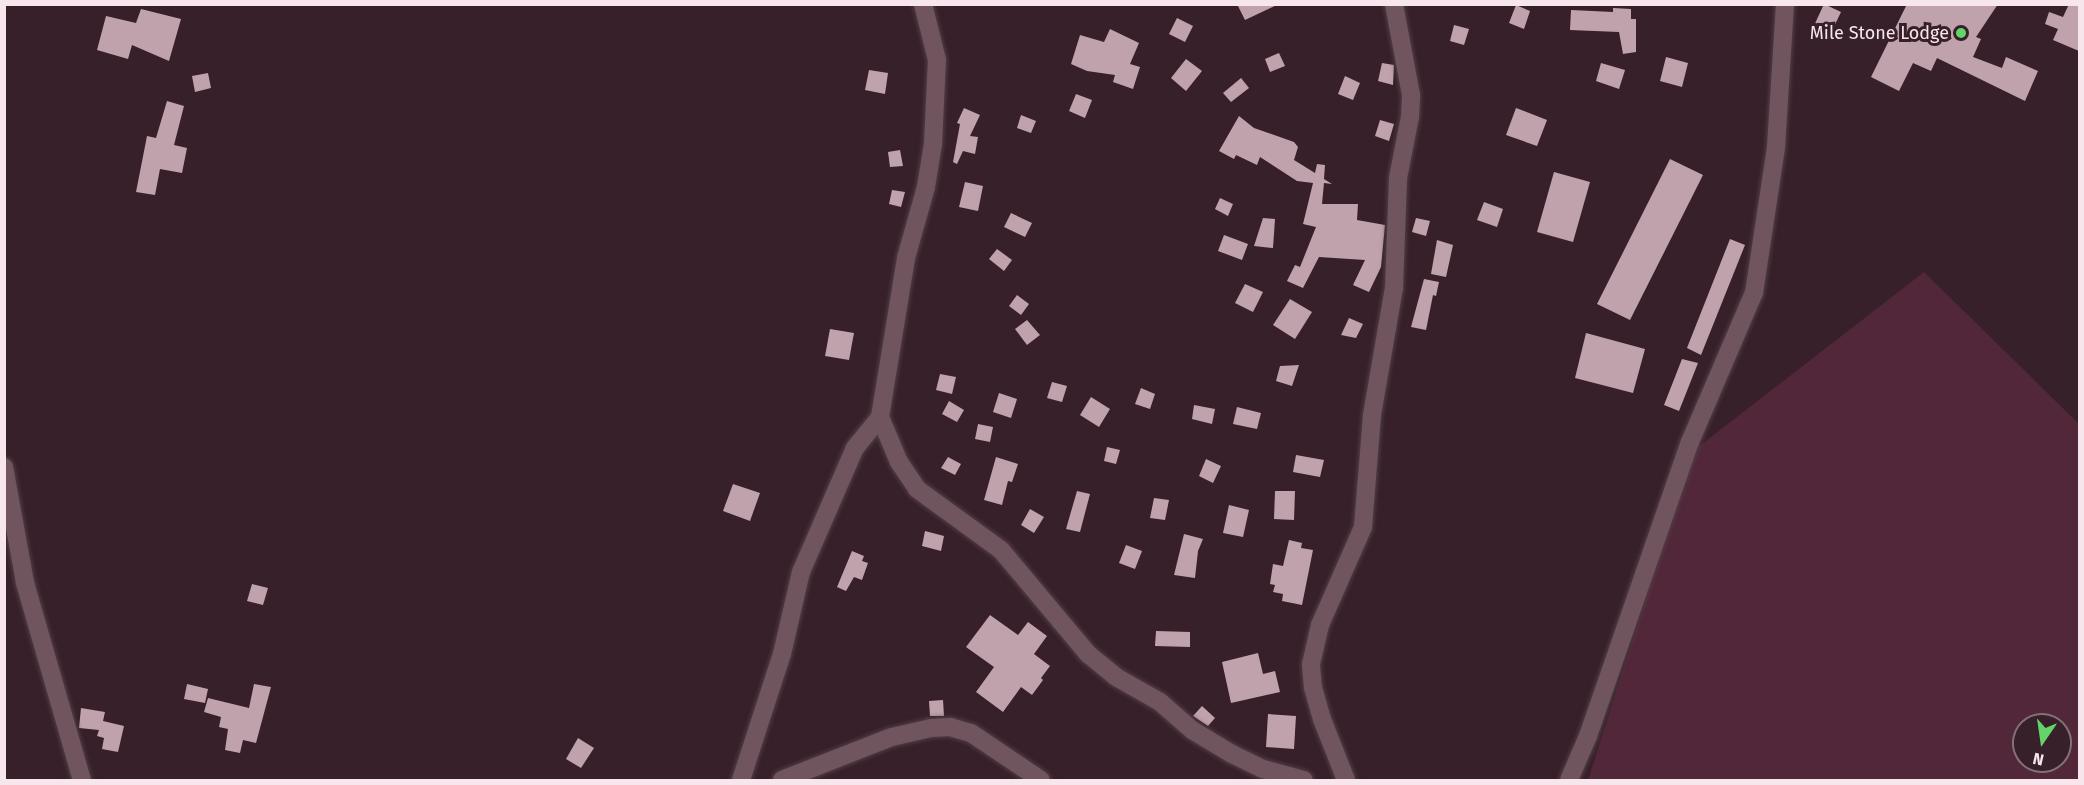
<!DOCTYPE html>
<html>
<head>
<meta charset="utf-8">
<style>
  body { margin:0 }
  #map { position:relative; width:2084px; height:785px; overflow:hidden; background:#372029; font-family:"Fira Sans",sans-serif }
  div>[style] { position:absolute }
  .green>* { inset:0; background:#522739 }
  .building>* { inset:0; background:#c0a2ad }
  .roads { filter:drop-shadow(0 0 2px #513e47) drop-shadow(0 0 2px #513e47) }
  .street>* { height:18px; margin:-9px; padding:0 9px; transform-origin:9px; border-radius:9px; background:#70555f }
  .dots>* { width:16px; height:16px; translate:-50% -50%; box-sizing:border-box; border:3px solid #372029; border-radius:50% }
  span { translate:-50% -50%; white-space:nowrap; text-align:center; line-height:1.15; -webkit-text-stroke:6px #372029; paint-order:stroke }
  .poi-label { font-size:18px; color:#f7e7ed }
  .right { translate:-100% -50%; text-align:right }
  .frame { position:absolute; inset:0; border:6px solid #f7e7ed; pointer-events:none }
  .north { position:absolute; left:2012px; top:713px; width:60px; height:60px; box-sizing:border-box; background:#372029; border:2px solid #847077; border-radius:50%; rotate:193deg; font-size:16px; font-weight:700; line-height:24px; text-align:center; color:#f7e7ed }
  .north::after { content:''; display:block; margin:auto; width:21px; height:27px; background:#62d469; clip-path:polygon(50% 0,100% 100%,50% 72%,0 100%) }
</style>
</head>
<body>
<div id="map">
  <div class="green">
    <i style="clip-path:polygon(evenodd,1924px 272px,2079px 424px,2079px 780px,1588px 780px,1693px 451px,1924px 272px,2024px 725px,2060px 725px,2060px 761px,2024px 761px,2024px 725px)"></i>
  </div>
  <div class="building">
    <i style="clip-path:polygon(1237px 4px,1279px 4px,1245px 20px)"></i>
    <i style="clip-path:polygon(1824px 4px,1841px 12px,1829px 37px,1812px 30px)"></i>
    <i style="clip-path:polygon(1907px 4px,1998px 4px,1976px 37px,1981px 39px,1973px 57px,2002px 68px,2006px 57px,2038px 71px,2025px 101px,1937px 58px,1931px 71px,1913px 63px,1899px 91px,1871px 77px)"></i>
    <i style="clip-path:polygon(2069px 4px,2079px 4px,2079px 51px,2053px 40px,2058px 29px,2045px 24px,2049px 12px,2063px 17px)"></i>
    <i style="clip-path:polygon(1516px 5px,1530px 11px,1524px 29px,1509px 23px)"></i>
    <i style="clip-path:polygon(1613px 8px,1631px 9px,1631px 19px,1636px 19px,1636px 52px,1623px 54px,1619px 32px,1570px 30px,1571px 10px,1613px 12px)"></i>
    <i style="clip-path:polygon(141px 9px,181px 19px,169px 61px,132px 45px,128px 59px,97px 50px,106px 16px,136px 23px)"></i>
    <i style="clip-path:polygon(1177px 18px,1193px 26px,1185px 42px,1169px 34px)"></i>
    <i style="clip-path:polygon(1454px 25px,1469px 29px,1464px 45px,1450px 41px)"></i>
    <i style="clip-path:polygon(1110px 29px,1139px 43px,1130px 64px,1140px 67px,1133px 89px,1113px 82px,1115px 75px,1087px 71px,1071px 64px,1080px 35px,1104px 42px)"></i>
    <i style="clip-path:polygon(1279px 53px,1285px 66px,1270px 72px,1265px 59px)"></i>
    <i style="clip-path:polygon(1666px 57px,1688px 63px,1682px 87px,1660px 81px)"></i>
    <i style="clip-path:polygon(1186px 59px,1202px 71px,1186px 91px,1171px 78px)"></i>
    <i style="clip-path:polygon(1382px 63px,1394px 65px,1393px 85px,1378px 81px)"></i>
    <i style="clip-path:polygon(1601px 63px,1625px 70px,1619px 89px,1596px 81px)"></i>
    <i style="clip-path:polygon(869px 70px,888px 73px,885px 94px,865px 90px)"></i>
    <i style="clip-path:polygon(208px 73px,211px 88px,195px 92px,192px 76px)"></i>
    <i style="clip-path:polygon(1345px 76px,1360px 83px,1353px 100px,1338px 94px)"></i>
    <i style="clip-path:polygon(1241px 78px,1249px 88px,1231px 102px,1223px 93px)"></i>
    <i style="clip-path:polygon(1076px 94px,1092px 100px,1085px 118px,1069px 111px)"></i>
    <i style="clip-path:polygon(167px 101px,184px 106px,174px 145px,187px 148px,182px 173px,160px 169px,155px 195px,136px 192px,147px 136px,156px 138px)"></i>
    <i style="clip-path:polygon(964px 108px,980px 115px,970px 136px,978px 137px,975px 154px,963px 151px,957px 164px,953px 162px,960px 124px,957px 123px)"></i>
    <i style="clip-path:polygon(1516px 108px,1547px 120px,1537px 146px,1506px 135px)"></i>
    <i style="clip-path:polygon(1021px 115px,1036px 121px,1031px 133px,1017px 128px)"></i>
    <i style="clip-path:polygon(1239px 116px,1254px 128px,1294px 142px,1298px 147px,1294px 160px,1315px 173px,1317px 164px,1325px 165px,1324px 179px,1332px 184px,1324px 183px,1322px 204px,1358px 204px,1357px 220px,1385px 225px,1381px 267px,1369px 292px,1353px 285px,1365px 260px,1319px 257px,1303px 288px,1287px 281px,1295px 265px,1300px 267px,1316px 227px,1303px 224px,1313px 183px,1297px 181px,1260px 157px,1257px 165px,1236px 155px,1234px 159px,1219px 151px)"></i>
    <i style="clip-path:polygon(1380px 120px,1394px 124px,1389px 141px,1375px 136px)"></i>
    <i style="clip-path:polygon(900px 150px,903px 166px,890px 167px,888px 152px)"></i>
    <i style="clip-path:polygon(1670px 159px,1703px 175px,1630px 320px,1597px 304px)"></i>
    <i style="clip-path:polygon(1554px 172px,1590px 182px,1573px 242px,1537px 232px)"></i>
    <i style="clip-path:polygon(965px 182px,983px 186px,978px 211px,959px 207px)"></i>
    <i style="clip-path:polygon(892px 190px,905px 192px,901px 207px,889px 204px)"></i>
    <i style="clip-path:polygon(1220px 198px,1233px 204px,1228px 216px,1215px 209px)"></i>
    <i style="clip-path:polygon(1484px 202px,1503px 209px,1497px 227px,1477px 220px)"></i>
    <i style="clip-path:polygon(1011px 213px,1032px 223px,1025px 237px,1004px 227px)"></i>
    <i style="clip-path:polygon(1263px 218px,1275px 219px,1273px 248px,1254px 246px)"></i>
    <i style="clip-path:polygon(1416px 218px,1430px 221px,1426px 236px,1412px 232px)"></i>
    <i style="clip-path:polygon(1224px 235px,1248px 244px,1242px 260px,1218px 251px)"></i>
    <i style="clip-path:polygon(1730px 239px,1745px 245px,1701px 355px,1687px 348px)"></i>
    <i style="clip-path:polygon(1437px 240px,1453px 245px,1446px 277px,1431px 274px)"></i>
    <i style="clip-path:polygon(997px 249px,1012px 260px,1004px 271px,989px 259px)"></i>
    <i style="clip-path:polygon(1424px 279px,1439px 282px,1436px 296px,1433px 295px,1426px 330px,1411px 327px)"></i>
    <i style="clip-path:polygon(1245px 284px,1263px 292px,1253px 312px,1235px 303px)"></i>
    <i style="clip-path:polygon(1017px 295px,1029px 304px,1021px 315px,1009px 306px)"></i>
    <i style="clip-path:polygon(1290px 299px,1312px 312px,1295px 339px,1273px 325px)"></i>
    <i style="clip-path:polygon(1349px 318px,1363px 324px,1356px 338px,1341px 335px)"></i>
    <i style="clip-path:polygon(1027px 320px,1040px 335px,1027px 345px,1015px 329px)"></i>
    <i style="clip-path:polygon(830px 329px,854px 333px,849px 360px,825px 356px)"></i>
    <i style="clip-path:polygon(1586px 333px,1645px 349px,1633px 393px,1575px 378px)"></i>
    <i style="clip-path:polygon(1682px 359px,1698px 363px,1679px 411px,1664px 405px)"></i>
    <i style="clip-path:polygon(1299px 365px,1292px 386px,1276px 381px,1280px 366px)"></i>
    <i style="clip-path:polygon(940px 374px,956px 377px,952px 394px,936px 390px)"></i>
    <i style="clip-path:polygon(1052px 382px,1067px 386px,1062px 402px,1047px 398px)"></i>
    <i style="clip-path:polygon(1141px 388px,1155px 394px,1150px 409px,1135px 404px)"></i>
    <i style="clip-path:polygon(999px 393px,1017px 399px,1011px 418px,993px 412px)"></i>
    <i style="clip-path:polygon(1091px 397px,1110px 409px,1099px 427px,1080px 415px)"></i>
    <i style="clip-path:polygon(949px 401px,964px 410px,957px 422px,942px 414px)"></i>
    <i style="clip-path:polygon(1194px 405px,1215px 409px,1212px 424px,1192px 419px)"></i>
    <i style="clip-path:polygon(1237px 407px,1261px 413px,1257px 429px,1233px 424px)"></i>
    <i style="clip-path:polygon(978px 424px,993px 427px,990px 442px,975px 439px)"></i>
    <i style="clip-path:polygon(1107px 447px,1120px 450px,1116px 464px,1104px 461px)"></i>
    <i style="clip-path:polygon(1296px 455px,1324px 460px,1320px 477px,1293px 472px)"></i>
    <i style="clip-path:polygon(948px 457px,961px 464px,955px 475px,941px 468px)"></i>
    <i style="clip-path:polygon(996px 457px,1018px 464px,1012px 482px,1008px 481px,1002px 505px,984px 500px)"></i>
    <i style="clip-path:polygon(1206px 459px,1221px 466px,1213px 483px,1199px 476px)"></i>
    <i style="clip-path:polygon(733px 484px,760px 493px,750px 521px,723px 511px)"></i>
    <i style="clip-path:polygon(1077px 491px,1090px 494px,1080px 532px,1066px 529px)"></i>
    <i style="clip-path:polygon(1275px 491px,1295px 491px,1294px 520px,1274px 519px)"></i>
    <i style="clip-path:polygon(1154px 498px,1169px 500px,1165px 520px,1150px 518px)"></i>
    <i style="clip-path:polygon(1229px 505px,1249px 510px,1243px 537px,1223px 533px)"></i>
    <i style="clip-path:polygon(1030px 509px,1044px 517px,1034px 533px,1021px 525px)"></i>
    <i style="clip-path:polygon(925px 531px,944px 536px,941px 551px,922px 546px)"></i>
    <i style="clip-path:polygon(1184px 534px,1203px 539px,1198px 551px,1195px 578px,1174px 575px)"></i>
    <i style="clip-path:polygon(1289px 540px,1302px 543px,1301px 548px,1313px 550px,1302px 605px,1282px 601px,1283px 594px,1273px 592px,1275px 585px,1270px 584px,1273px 564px,1283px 566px)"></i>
    <i style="clip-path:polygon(1126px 545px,1142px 551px,1135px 569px,1119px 563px)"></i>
    <i style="clip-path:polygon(852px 551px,864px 556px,862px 561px,868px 563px,862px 580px,854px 577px,846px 591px,837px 587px)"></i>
    <i style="clip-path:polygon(252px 584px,268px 588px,263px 605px,247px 601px)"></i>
    <i style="clip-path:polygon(990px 615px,1018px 635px,1028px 622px,1047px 636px,1034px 654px,1050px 666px,1041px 678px,1043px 680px,1032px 695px,1021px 687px,1003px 712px,976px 692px,994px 667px,966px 647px)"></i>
    <i style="clip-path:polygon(1156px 631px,1190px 632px,1190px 647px,1155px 646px)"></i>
    <i style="clip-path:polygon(1258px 653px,1263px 674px,1275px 671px,1280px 692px,1231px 703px,1222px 662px)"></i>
    <i style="clip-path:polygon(187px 684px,208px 689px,205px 703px,184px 699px)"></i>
    <i style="clip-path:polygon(254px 684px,271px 687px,256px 743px,243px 740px,240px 753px,225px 750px,228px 729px,219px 727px,221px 717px,204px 712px,208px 698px,249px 708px)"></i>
    <i style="clip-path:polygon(943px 700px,944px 716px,930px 716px,929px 701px)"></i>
    <i style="clip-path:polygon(1202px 706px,1215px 718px,1208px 726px,1193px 716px)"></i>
    <i style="clip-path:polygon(81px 708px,105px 712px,103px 721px,124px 726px,118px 752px,102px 749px,104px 738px,97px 736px,99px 730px,79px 728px)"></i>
    <i style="clip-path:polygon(1268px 714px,1296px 716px,1294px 749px,1266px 747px)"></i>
    <i style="clip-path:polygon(578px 738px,594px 748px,581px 768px,566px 759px)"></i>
  </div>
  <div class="roads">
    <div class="street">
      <i style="left:880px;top:417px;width:49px;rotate:67.1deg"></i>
      <i style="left:899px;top:462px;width:32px;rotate:56deg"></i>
      <i style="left:917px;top:489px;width:104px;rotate:36deg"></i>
      <i style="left:1001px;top:550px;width:136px;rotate:50.1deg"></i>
      <i style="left:1088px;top:654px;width:36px;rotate:39deg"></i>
      <i style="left:1116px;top:677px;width:51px;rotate:29.6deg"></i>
      <i style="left:1160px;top:702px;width:43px;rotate:41.2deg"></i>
      <i style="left:1192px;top:730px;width:47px;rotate:31deg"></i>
      <i style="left:1232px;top:754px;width:34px;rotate:26deg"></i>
      <i style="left:1263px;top:769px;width:42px;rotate:15deg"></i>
      <i style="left:4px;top:467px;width:118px;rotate:79.7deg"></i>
      <i style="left:25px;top:583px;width:205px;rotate:73.9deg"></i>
      <i style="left:741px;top:780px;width:133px;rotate:-72deg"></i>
      <i style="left:782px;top:654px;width:84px;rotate:-77deg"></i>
      <i style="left:801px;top:572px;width:135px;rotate:-66.5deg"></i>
      <i style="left:855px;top:448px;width:40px;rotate:-51deg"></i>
      <i style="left:880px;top:417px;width:161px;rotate:-80.7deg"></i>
      <i style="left:906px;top:258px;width:74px;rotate:-74.3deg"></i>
      <i style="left:926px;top:187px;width:44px;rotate:-80.8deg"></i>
      <i style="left:933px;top:144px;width:84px;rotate:-87.3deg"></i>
      <i style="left:937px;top:60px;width:58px;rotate:-104deg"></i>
      <i style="left:782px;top:780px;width:118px;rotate:-21.4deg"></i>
      <i style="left:892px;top:737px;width:40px;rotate:-13deg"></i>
      <i style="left:931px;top:728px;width:19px;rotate:-3deg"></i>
      <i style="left:950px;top:727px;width:22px;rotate:16deg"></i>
      <i style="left:971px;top:733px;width:84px;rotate:33.9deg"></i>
      <i style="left:1346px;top:780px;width:66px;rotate:-111.5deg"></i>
      <i style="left:1322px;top:719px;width:32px;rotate:-106deg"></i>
      <i style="left:1313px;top:688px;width:24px;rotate:-95deg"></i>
      <i style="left:1311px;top:664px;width:40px;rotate:-77deg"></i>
      <i style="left:1320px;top:625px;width:107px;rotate:-66.3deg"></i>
      <i style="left:1363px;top:527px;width:112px;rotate:-85.4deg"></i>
      <i style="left:1372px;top:415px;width:129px;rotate:-80.2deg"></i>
      <i style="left:1394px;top:288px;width:110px;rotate:-87.9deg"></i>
      <i style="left:1398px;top:178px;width:62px;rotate:-78.9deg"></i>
      <i style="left:1410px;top:117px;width:22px;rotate:-87deg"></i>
      <i style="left:1411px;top:95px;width:93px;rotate:-100.6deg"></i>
      <i style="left:1569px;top:780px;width:48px;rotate:-66.6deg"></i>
      <i style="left:1588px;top:736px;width:311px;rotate:-70.9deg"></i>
      <i style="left:1690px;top:442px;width:162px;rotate:-66.8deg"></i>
      <i style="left:1754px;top:293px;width:148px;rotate:-81.4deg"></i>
      <i style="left:1776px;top:147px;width:143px;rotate:-86.4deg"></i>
    </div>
  </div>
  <div class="dots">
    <i style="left:1961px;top:33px;background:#62d469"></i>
  </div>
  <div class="poi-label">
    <span class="right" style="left:1949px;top:33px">Mile Stone Lodge</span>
  </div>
  <div class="frame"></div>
  <div class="north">N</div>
</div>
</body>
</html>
